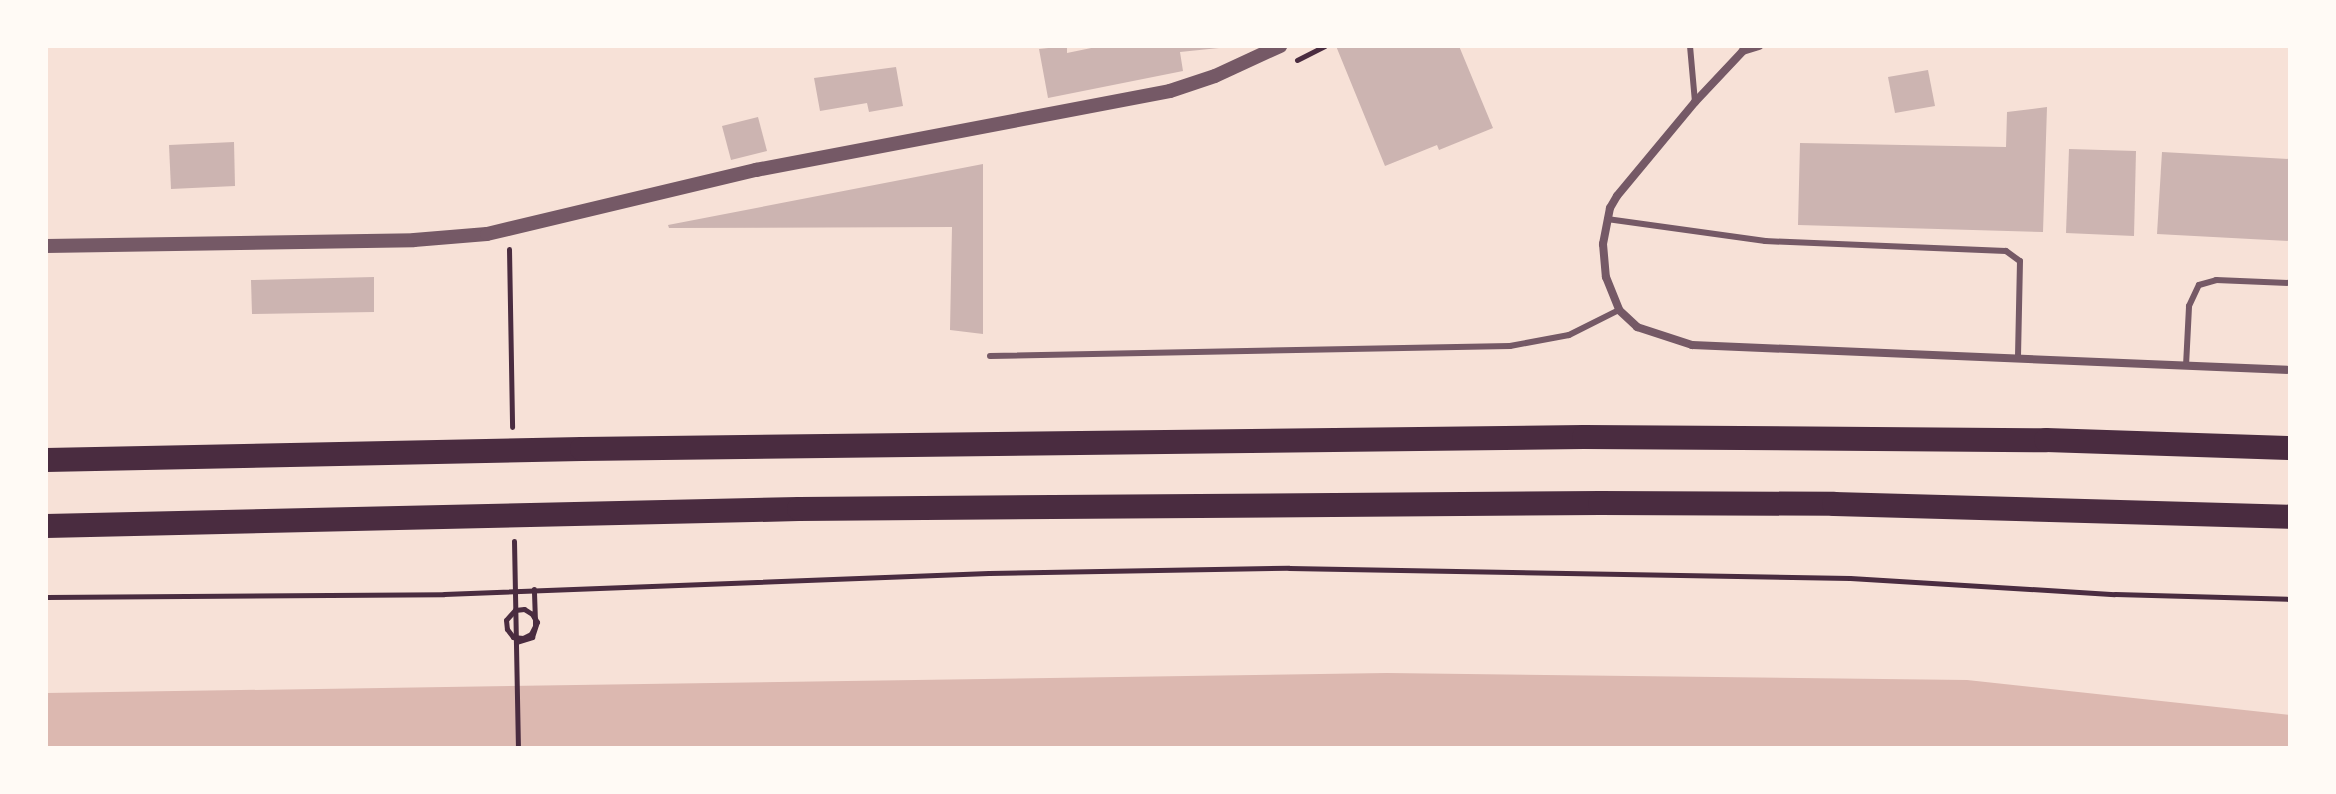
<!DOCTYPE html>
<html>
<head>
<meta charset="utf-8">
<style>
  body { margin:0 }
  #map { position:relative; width:2336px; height:794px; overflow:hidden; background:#f7e1d7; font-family:Figtree,sans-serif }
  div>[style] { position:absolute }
  .water>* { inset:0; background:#dcb8b0 }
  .building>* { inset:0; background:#ccb4b1 }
  .path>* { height:5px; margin:-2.5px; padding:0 2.5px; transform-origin:2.5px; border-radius:2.5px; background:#4a2c40 }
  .service>* { height:6px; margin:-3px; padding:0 3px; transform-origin:3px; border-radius:3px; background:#755966 }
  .minor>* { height:8px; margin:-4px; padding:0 4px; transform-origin:4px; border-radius:4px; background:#755966 }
  .tertiary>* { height:14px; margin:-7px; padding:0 7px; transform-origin:7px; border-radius:7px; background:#755966 }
  .motorway>* { height:24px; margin:-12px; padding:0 12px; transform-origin:12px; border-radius:12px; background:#4a2c40 }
  span { translate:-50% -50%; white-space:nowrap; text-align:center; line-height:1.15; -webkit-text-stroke:8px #fffaf5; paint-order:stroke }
  .frame { position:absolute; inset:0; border:48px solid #fffaf5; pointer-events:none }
</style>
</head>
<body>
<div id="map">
  <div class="water">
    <i style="clip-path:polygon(1387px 673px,1967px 680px,2290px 715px,2290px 748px,46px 748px,46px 693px)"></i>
  </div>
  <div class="building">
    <i style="clip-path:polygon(1067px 46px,1067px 53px,1101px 46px,1219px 48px,1180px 52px,1183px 71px,1048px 98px,1039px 49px)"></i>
    <i style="clip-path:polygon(1336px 46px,1459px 46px,1493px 128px,1439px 150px,1437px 145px,1385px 166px)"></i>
    <i style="clip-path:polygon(896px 67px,903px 106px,869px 112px,867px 103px,820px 111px,814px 78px)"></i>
    <i style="clip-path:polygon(1928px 70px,1935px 106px,1895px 113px,1888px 77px)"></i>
    <i style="clip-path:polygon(2047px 107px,2043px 232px,1798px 225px,1800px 143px,2006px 147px,2007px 112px)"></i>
    <i style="clip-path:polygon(758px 117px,767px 151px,731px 160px,722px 126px)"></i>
    <i style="clip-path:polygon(234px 142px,235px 186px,171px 189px,169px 145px)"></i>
    <i style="clip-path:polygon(2069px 149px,2136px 151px,2134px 236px,2066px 233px)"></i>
    <i style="clip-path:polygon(2162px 152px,2290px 159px,2290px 241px,2157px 234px)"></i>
    <i style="clip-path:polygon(983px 164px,983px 334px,950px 330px,952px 227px,669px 228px,668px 225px)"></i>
    <i style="clip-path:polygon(374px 277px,374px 312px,252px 314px,251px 280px)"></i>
  </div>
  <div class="path">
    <i style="left:1297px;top:60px;width:31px;rotate:-27deg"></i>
    <i style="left:509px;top:249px;width:178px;rotate:89deg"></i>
    <i style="left:514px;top:541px;width:207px;rotate:88.9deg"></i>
    <i style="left:46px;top:597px;width:398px;rotate:-0.4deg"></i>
    <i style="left:444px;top:594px;width:545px;rotate:-2.21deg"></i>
    <i style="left:989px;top:573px;width:300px;rotate:-1deg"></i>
    <i style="left:1289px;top:568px;width:561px;rotate:1.02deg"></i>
    <i style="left:1850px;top:578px;width:265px;rotate:3.5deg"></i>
    <i style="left:2115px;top:594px;width:175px;rotate:1.6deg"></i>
    <i style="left:516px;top:642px;width:17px;rotate:-17deg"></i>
    <i style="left:532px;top:637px;width:16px;rotate:-72deg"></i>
    <i style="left:537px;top:622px;width:6px;rotate:-121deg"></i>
    <i style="left:534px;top:617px;width:4px;rotate:-124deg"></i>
    <i style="left:532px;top:614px;width:9px;rotate:-148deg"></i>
    <i style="left:524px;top:609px;width:9px;rotate:174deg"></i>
    <i style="left:515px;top:610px;width:13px;rotate:132deg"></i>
    <i style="left:506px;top:620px;width:9px;rotate:84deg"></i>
    <i style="left:507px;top:629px;width:10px;rotate:53deg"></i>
    <i style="left:513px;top:637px;width:10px;rotate:6deg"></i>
    <i style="left:523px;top:638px;width:9px;rotate:-27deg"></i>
    <i style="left:531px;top:634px;width:9px;rotate:-63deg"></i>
    <i style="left:535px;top:626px;width:5px;rotate:-90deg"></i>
    <i style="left:535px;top:621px;width:32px;rotate:-92deg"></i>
  </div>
  <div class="service">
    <i style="left:1690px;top:46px;width:56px;rotate:84.9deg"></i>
    <i style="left:1607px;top:219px;width:160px;rotate:7.9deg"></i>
    <i style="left:1765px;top:241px;width:241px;rotate:2.4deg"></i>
    <i style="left:2006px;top:251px;width:17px;rotate:36deg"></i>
    <i style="left:2020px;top:261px;width:98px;rotate:91.2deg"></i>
    <i style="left:990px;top:356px;width:520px;rotate:-1.1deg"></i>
    <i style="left:1510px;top:346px;width:60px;rotate:-10.6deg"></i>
    <i style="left:1569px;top:335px;width:56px;rotate:-26.6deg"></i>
    <i style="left:2186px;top:366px;width:60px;rotate:-87.1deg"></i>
    <i style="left:2189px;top:306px;width:23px;rotate:-65deg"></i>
    <i style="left:2199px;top:285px;width:18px;rotate:-16deg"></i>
    <i style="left:2216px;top:280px;width:74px;rotate:2.3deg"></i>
  </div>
  <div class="minor">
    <i style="left:1759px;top:46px;width:17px;rotate:163deg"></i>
    <i style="left:1743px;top:51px;width:70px;rotate:133.3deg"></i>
    <i style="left:1695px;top:102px;width:122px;rotate:129.7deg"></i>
    <i style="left:1617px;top:196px;width:14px;rotate:120deg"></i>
    <i style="left:1610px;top:208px;width:37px;rotate:101deg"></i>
    <i style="left:1603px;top:244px;width:33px;rotate:85deg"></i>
    <i style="left:1606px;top:277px;width:35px;rotate:68deg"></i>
    <i style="left:1619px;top:310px;width:25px;rotate:43deg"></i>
    <i style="left:1637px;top:327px;width:58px;rotate:18.1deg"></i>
    <i style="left:1692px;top:345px;width:599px;rotate:2.39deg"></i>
  </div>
  <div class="tertiary">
    <i style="left:46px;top:246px;width:368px;rotate:-0.9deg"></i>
    <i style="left:414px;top:240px;width:73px;rotate:-4.7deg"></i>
    <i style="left:487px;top:234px;width:277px;rotate:-13.4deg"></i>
    <i style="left:756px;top:170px;width:421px;rotate:-10.8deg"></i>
    <i style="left:1170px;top:91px;width:47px;rotate:-18.4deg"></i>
    <i style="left:1215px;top:76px;width:72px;rotate:-24.8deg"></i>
  </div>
  <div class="motorway">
    <i style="left:46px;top:460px;width:536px;rotate:-1.18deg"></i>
    <i style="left:582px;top:449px;width:1002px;rotate:-0.69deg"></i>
    <i style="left:1584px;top:437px;width:462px;rotate:0.4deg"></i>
    <i style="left:2046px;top:440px;width:244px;rotate:1.9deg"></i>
    <i style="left:46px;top:526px;width:753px;rotate:-1.29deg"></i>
    <i style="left:799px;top:509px;width:801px;rotate:-0.43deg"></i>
    <i style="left:1600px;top:503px;width:234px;rotate:0.2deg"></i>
    <i style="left:1834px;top:504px;width:456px;rotate:1.6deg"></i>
  </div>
  <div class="frame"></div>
</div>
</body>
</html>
